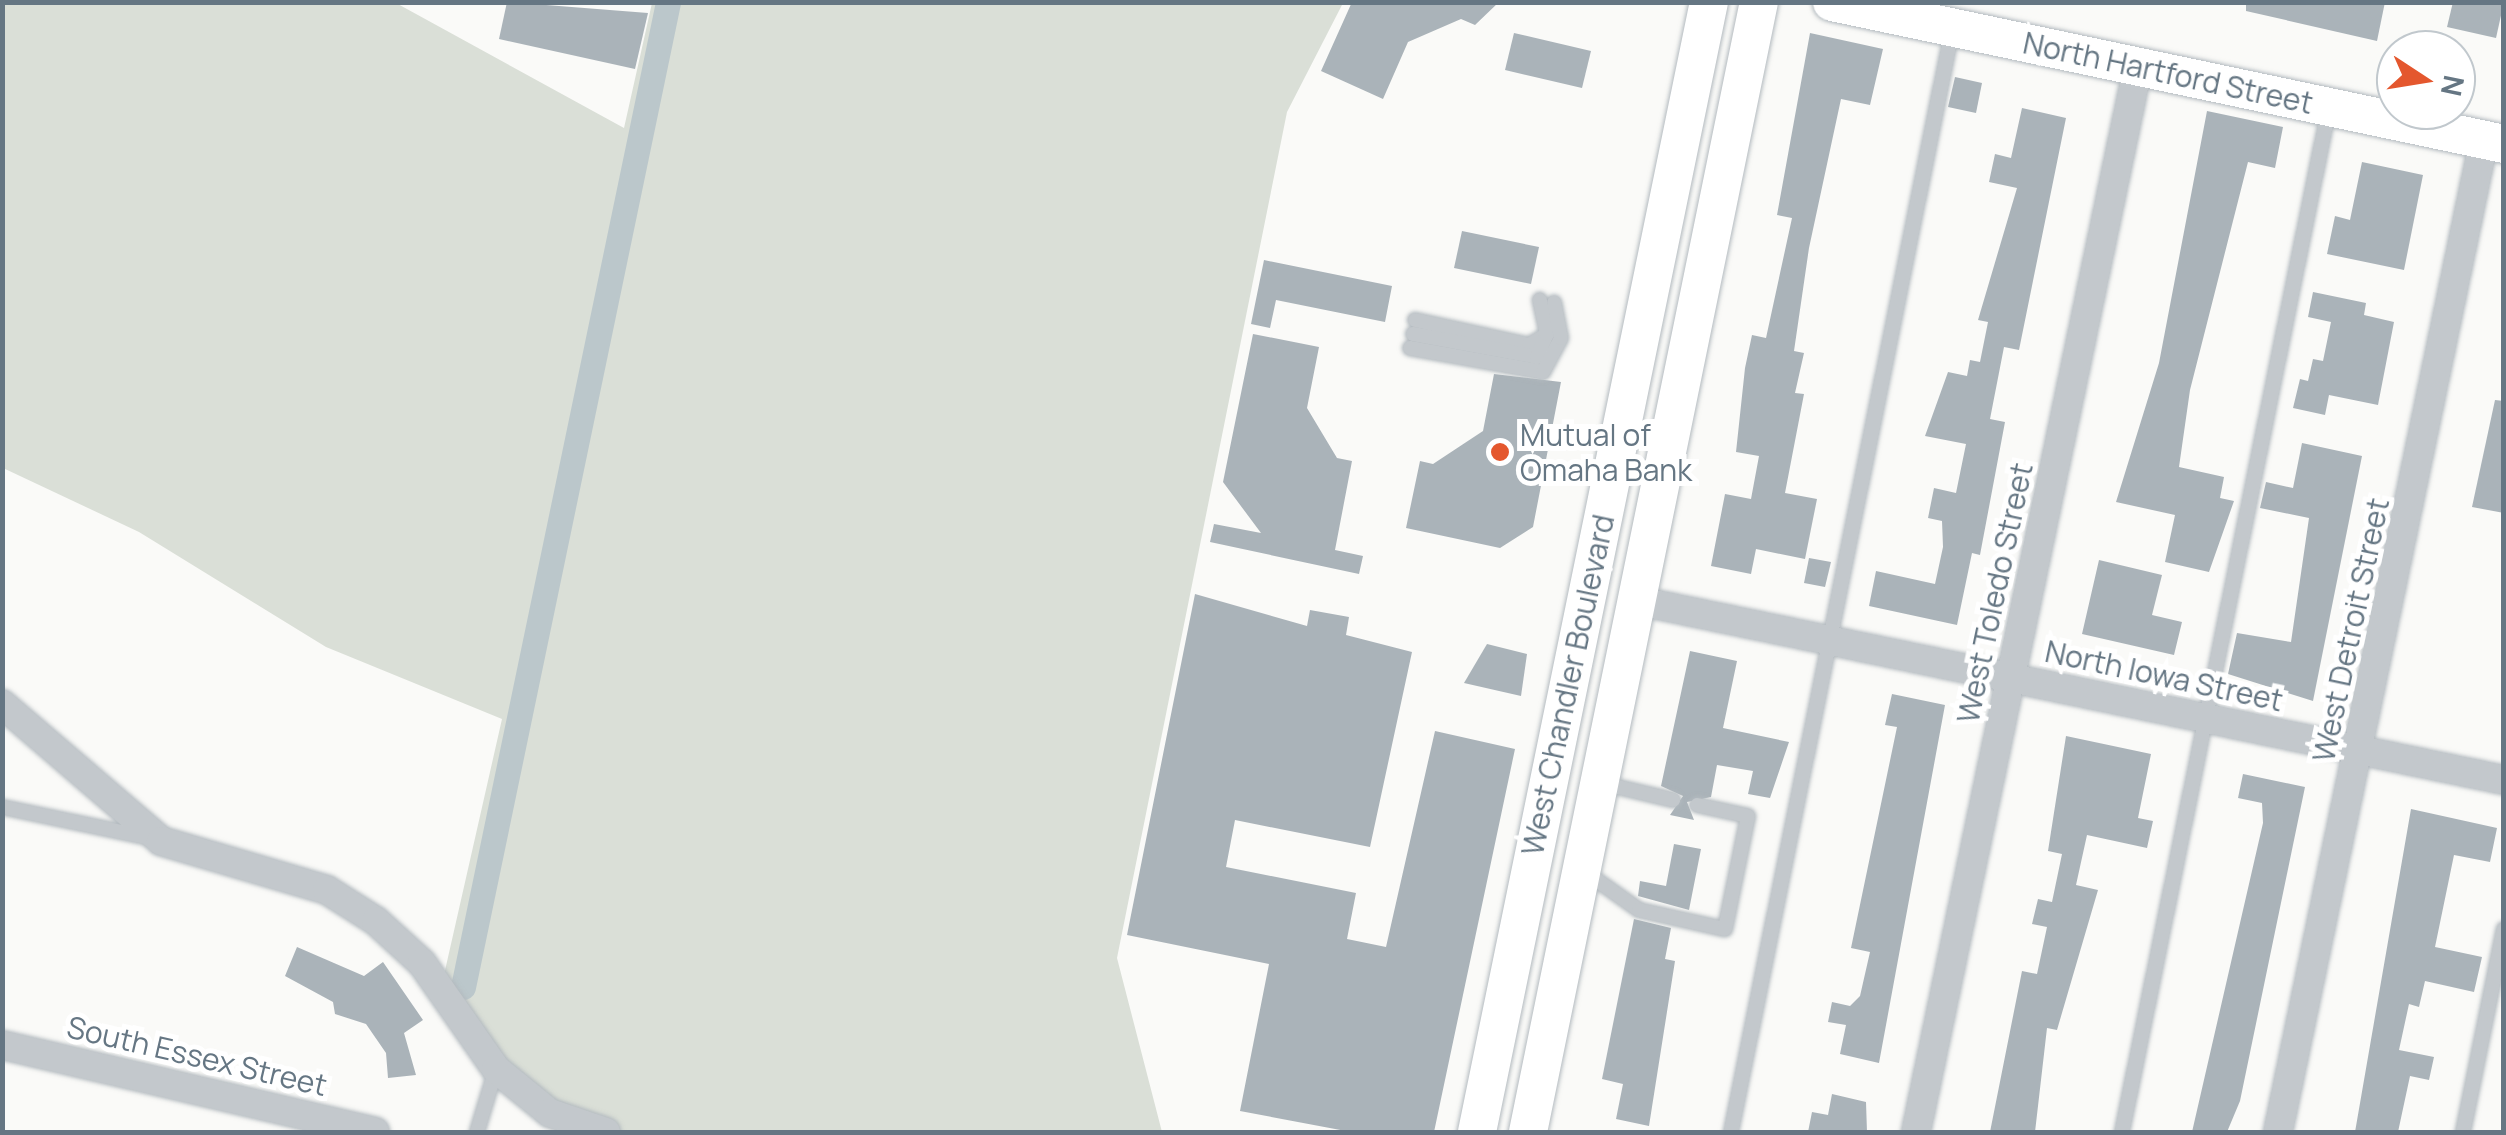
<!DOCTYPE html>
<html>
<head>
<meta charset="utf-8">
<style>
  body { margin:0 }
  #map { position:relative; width:2506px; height:1135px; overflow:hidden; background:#fafaf8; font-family:Manrope,sans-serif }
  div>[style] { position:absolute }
  .green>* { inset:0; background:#dadfd7 }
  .canal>* { height:25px; margin:-12.5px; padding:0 12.5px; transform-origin:12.5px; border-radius:12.5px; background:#bbc7cb }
  .building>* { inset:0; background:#aab3b9 }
  .roads { filter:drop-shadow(0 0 2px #b3babf) drop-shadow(0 0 2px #b3babf) }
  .lane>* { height:14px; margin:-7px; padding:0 7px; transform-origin:7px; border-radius:7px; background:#c3c8cc }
  .street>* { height:28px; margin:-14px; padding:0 14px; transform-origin:14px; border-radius:14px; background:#c3c8cc }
  .secondary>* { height:38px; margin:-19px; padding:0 19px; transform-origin:19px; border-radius:19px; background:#fff }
  .dots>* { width:28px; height:28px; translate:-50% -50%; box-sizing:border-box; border:5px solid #fff; border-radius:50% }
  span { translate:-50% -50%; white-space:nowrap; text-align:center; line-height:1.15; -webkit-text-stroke:10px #fff; paint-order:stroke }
  .street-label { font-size:30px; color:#657683 }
  .poi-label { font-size:30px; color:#657683 }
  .left { translate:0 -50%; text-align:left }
  .frame { position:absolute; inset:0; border:5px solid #657683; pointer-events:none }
  .north { position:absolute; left:2376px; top:30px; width:100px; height:100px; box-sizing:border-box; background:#fff; border:2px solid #c1c8cd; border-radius:50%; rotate:102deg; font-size:28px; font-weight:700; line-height:40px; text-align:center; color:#657683 }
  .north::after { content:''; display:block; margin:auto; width:35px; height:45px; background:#e4572e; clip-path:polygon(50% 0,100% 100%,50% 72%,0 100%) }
</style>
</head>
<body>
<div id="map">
  <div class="green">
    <i style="clip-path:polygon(3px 3px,396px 3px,624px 128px,652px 3px,1343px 3px,1287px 112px,1117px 958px,1162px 1132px,606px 1132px,550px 1113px,439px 997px,502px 719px,326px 647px,139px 532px,3px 468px)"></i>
  </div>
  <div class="canal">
    <i style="left:463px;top:987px;width:1006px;rotate:-78.24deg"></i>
  </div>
  <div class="building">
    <i style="clip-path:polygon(507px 2px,648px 13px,635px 69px,499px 39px)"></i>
    <i style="clip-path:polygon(1352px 2px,1499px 2px,1475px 25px,1461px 19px,1408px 42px,1383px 99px,1321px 71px)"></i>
    <i style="clip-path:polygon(2246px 2px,2385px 2px,2377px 41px,2246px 11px)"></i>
    <i style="clip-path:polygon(2453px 2px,2504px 2px,2496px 38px,2447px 27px)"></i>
    <i style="clip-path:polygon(1514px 33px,1591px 51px,1582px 88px,1505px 70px)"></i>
    <i style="clip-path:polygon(1810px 33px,1883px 49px,1870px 105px,1841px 99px,1809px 248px,1794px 351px,1804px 353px,1795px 393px,1804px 394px,1785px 493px,1817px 499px,1805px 559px,1756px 549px,1751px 574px,1711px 566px,1725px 494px,1751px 499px,1759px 456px,1736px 452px,1745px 368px,1752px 335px,1766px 338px,1792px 218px,1777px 215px)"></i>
    <i style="clip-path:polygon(1955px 77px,1982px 83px,1976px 113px,1948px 107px)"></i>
    <i style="clip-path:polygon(2022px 108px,2066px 118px,2019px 350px,2004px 347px,1990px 419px,2005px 422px,1980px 555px,1972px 553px,1957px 625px,1869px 606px,1876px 571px,1935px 584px,1943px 547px,1942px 521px,1928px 518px,1934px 488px,1956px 493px,1966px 444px,1925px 436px,1948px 372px,1967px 376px,1970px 360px,1980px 362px,1988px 322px,1978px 320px,2017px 188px,1989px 182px,1995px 154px,2011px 158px)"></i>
    <i style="clip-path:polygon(2207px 111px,2283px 127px,2275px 168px,2248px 162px,2190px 390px,2179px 467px,2224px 477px,2220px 498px,2234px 501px,2209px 572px,2165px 562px,2175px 515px,2116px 502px,2159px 363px)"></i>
    <i style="clip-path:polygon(2362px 162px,2423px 175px,2404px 270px,2327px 254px,2335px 216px,2350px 220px)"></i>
    <i style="clip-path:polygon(1462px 231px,1539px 247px,1531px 284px,1454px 268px)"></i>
    <i style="clip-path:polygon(1264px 260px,1392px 286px,1385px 322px,1276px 300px,1270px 328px,1251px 324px)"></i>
    <i style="clip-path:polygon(2313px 292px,2366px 303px,2364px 315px,2394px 322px,2378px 405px,2329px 395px,2325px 415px,2293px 408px,2300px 379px,2308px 381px,2313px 359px,2323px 361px,2331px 322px,2308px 317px)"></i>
    <i style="clip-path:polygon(1253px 334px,1319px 347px,1307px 408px,1337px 458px,1352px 461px,1335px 550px,1363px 556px,1359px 574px,1210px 542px,1214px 524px,1261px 533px,1223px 482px)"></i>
    <i style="clip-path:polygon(1494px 374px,1561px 382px,1533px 527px,1500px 548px,1406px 528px,1420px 461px,1433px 464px,1483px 431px)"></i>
    <i style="clip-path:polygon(2495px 400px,2504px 401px,2504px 513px,2472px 507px)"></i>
    <i style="clip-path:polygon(2302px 443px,2362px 456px,2313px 701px,2228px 674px,2237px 633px,2291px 642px,2309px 518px,2260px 508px,2266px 482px,2293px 488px)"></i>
    <i style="clip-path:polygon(1809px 558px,1831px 562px,1825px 587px,1804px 583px)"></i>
    <i style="clip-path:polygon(2099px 560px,2162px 575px,2152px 615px,2182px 622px,2174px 655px,2082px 634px)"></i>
    <i style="clip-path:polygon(1195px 594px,1307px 626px,1310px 610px,1349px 617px,1346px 635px,1412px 652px,1370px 847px,1235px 820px,1226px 867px,1356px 893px,1347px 939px,1386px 947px,1435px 731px,1515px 749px,1434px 1132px,1351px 1132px,1240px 1111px,1269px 964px,1127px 935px)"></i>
    <i style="clip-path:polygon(1487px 644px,1527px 654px,1521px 696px,1464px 683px)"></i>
    <i style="clip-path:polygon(1690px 651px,1737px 661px,1723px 728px,1789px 742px,1770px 798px,1748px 794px,1753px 771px,1717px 765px,1711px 797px,1687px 802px,1694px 820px,1670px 815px,1683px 796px,1661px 786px)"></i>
    <i style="clip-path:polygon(1892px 694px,1945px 705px,1879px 1063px,1840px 1054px,1846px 1025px,1828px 1022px,1832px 1002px,1850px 1006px,1860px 996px,1870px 952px,1851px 948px,1897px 727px,1885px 725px)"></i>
    <i style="clip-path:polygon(2066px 736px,2151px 754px,2138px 818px,2153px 821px,2147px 848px,2087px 835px,2076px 885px,2098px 890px,2057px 1030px,2047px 1028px,2035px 1132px,1990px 1132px,2022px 971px,2037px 974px,2047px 927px,2032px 924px,2038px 899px,2052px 902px,2062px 854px,2048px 851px)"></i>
    <i style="clip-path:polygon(2243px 774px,2305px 787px,2240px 1101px,2227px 1132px,2192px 1132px,2263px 823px,2262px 803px,2238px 798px)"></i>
    <i style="clip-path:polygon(2411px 809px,2497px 828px,2490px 862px,2454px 855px,2435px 947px,2482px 957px,2474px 992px,2425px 981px,2419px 1007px,2409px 1004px,2399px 1050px,2434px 1057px,2429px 1080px,2410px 1076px,2398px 1132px,2355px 1132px)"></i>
    <i style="clip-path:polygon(1674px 844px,1701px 849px,1689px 910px,1638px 896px,1640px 881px,1666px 886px)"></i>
    <i style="clip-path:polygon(1634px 919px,1671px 928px,1665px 959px,1675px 961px,1649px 1126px,1616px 1119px,1623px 1084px,1602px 1079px)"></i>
    <i style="clip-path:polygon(297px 947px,364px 976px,383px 962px,423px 1020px,404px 1033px,416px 1075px,388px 1078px,386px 1053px,366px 1024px,335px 1014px,333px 1002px,285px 976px)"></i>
    <i style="clip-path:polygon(1832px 1094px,1866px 1102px,1867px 1132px,1808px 1132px,1812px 1112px,1828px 1115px)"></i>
  </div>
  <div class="roads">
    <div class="lane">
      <i style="left:1415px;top:320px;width:117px;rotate:12.4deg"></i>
      <i style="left:1529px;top:345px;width:21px;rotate:-31deg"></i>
      <i style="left:1413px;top:334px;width:126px;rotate:10.5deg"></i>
      <i style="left:1537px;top:357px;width:25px;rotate:-67deg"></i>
      <i style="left:1547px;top:334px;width:35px;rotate:-102deg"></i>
      <i style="left:1410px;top:348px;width:135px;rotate:10.2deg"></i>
      <i style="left:1543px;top:372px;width:38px;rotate:-62deg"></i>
      <i style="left:1561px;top:338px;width:36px;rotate:-101deg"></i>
      <i style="left:1601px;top:783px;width:74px;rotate:13.3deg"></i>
      <i style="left:2px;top:807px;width:152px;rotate:11.8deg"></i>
      <i style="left:1584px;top:871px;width:67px;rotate:35.3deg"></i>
      <i style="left:1639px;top:910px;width:88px;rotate:12.5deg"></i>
      <i style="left:1725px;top:929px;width:115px;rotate:-78.5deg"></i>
      <i style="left:1748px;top:816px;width:52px;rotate:-167.8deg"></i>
      <i style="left:477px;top:1132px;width:66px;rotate:-73.2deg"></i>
      <i style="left:1731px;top:1132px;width:1123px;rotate:-78.65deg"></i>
      <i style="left:2122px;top:1132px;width:1045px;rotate:-78.57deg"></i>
      <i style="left:2463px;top:1132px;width:207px;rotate:-78.6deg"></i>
    </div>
    <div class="street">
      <i style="left:1634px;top:600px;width:888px;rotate:11.69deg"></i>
      <i style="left:2px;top:704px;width:210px;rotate:40.7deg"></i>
      <i style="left:161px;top:841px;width:173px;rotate:16.4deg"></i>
      <i style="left:327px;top:890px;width:58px;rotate:32.3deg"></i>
      <i style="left:376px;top:921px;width:62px;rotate:42.4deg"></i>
      <i style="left:422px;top:963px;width:129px;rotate:55.1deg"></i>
      <i style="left:496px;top:1069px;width:70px;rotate:39.2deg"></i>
      <i style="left:550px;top:1113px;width:59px;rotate:18.7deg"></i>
      <i style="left:2px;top:1045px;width:383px;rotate:13.1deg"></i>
      <i style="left:1916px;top:1132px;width:1088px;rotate:-78.23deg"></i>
      <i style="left:2278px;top:1132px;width:1013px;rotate:-78.27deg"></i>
    </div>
    <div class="secondary">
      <i style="left:1832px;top:2px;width:687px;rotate:11.93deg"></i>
      <i style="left:1477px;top:1132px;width:1154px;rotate:-78.4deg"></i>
      <i style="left:1528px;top:1132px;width:1153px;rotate:-78.45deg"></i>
    </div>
  </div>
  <div class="dots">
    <i style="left:1500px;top:452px;background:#e4572e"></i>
  </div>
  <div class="street-label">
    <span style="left:2168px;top:73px;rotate:12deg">North Hartford Street</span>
    <span style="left:1995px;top:593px;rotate:-78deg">West Toledo Street</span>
    <span style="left:2351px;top:630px;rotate:-78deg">West Detroit Street</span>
    <span style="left:2164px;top:676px;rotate:12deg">North Iowa Street</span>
    <span style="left:1568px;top:685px;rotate:-78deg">West Chandler Boulevard</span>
    <span style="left:197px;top:1056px;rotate:13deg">South Essex Street</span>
  </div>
  <div class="poi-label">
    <span class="left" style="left:1520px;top:452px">Mutual of<br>Omaha Bank</span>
  </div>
  <div class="frame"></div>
  <div class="north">N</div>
</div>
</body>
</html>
